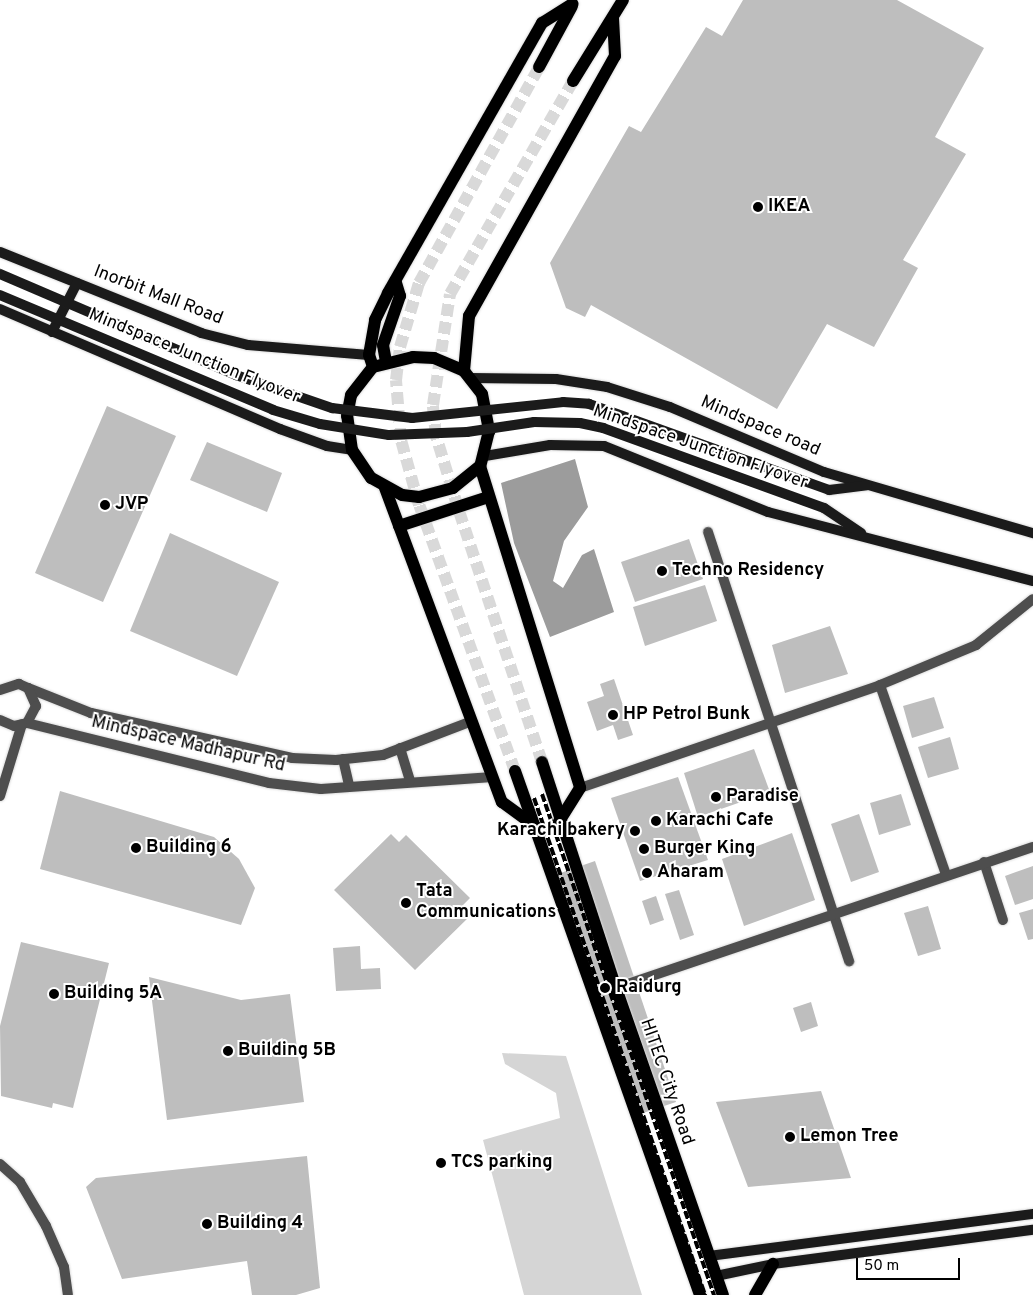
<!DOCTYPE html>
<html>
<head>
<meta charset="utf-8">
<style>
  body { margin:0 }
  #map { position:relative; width:1033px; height:1295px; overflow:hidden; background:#fff; font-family:Overpass,sans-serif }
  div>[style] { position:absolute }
  .green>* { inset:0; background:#d5d5d5 }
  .water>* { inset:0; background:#9c9c9c }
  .building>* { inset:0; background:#bebebe }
  .primary-tunnel>* { height:12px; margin-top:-6px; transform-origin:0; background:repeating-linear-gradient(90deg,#d9d9d9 0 12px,transparent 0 18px) }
  .roads { filter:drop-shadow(0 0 1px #dbdbdb) drop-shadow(0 0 1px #dbdbdb) }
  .minor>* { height:10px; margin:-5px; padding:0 5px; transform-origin:5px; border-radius:5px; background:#4e4e4e }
  .tertiary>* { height:10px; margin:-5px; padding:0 5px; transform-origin:5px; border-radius:5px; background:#4e4e4e }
  .secondary>* { height:10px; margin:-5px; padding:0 5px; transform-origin:5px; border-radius:5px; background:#1b1b1b }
  .primary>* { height:12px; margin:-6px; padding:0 6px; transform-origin:6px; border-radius:6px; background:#000 }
  .rail>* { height:4px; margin-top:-2px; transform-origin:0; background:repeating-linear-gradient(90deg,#000 0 8px,transparent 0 10.5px) }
  .secondary-bridge>* { height:10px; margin:-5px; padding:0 5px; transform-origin:5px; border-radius:5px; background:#1b1b1b }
  .dots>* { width:14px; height:14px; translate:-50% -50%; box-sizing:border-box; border:2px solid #fff; border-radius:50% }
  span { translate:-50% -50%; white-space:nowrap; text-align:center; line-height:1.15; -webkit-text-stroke:4px #fff; paint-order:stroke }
  .poi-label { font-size:18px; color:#000; font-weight:700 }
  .left { translate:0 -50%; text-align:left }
  .right { translate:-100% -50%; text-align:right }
  .street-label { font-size:18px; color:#000 }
  .scale { position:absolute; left:856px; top:1258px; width:104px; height:22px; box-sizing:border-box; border:2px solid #000; border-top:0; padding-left:6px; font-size:15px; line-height:18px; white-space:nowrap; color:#000; -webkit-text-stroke:4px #fff; paint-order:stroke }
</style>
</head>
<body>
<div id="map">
  <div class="green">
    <i style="clip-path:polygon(502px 1053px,566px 1056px,642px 1295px,524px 1295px,483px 1140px,560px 1118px,556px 1093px,505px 1064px)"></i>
  </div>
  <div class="water">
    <i style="clip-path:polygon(575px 459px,588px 507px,564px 541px,553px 581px,563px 588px,582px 555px,594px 549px,614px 612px,550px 637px,514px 543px,501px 483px)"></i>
  </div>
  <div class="building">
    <i style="clip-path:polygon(743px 0,897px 0,984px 48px,935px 137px,966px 154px,903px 260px,918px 268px,874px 347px,827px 324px,777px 409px,591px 305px,585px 317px,566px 308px,550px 263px,629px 126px,641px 132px,706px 27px,722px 36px)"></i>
    <i style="clip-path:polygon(107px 406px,176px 436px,103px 602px,35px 573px)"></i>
    <i style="clip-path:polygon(207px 442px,282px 473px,267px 512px,190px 480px)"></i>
    <i style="clip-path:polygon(170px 533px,279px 582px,237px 676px,130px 631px)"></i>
    <i style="clip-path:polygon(689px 539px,703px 579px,635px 602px,621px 562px)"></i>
    <i style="clip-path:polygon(705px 585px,717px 621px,645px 646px,633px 607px)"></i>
    <i style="clip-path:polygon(830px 626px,848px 674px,785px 693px,772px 645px)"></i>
    <i style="clip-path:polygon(614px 679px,633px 735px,618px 740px,613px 725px,597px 731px,587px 702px,604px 696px,600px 684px)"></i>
    <i style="clip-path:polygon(934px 697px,944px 728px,912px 738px,903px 706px)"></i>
    <i style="clip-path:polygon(950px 737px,959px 769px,928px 778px,918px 747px)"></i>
    <i style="clip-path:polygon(754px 749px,770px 792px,698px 817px,684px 773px)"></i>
    <i style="clip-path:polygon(678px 777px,708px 860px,640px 881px,611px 798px)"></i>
    <i style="clip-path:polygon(60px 791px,214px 837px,239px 859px,255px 888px,241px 925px,40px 869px)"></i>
    <i style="clip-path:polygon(901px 794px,911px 825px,879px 835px,870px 803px)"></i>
    <i style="clip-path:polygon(859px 814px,879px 872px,851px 882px,831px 824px)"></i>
    <i style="clip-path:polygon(792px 833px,815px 900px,744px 926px,722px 859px)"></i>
    <i style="clip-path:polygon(391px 834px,399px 842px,406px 835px,470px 898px,461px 907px,470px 916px,415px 970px,334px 890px)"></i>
    <i style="clip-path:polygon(595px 861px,676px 1102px,631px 1117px,549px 877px)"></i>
    <i style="clip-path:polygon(1033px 866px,1033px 899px,1015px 905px,1005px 876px)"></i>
    <i style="clip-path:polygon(679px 890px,694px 935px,680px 940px,665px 894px)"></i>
    <i style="clip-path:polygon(656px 896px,664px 920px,650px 925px,642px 901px)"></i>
    <i style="clip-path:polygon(928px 906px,941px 949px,918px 956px,904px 913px)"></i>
    <i style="clip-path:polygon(1033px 909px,1033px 939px,1028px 940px,1019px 913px)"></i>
    <i style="clip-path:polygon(21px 942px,109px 963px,73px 1108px,53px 1103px,52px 1108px,1px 1096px,0 1026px)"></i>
    <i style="clip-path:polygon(360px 946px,361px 969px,380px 968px,381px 989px,336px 991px,333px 948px)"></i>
    <i style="clip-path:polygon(149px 977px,241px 1000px,290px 994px,304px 1102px,167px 1120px)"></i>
    <i style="clip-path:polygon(811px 1002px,818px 1026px,801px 1032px,793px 1008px)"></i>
    <i style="clip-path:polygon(821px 1091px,851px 1178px,748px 1187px,716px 1102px)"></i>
    <i style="clip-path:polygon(307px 1156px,320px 1288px,296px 1295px,252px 1295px,247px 1261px,122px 1279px,86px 1187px,96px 1178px)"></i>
  </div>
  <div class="primary-tunnel">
    <i style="left:542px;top:762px;width:268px;rotate:-108.3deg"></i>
    <i style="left:458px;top:508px;width:75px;rotate:-107deg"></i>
    <i style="left:436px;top:436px;width:31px;rotate:-96deg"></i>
    <i style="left:433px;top:405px;width:112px;rotate:-81.3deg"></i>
    <i style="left:450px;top:294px;width:246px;rotate:-60deg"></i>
    <i style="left:515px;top:771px;width:283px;rotate:-109.8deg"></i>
    <i style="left:419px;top:505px;width:67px;rotate:-105.5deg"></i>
    <i style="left:401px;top:440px;width:60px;rotate:-94.8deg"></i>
    <i style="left:396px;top:380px;width:33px;rotate:-83deg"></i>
    <i style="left:400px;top:347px;width:67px;rotate:-73.5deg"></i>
    <i style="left:419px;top:283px;width:247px;rotate:-60.9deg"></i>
  </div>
  <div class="roads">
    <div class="minor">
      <i style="left:708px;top:532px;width:452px;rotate:71.8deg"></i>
      <i style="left:880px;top:685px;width:201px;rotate:70.8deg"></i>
      <i style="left:580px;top:788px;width:317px;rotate:-18.9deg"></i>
      <i style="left:880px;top:685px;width:104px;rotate:-22.6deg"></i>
      <i style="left:976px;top:645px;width:73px;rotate:-38.9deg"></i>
      <i style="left:984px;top:862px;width:61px;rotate:71.9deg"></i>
      <i style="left:616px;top:988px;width:440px;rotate:-18.7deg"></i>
      <i style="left:0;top:1164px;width:27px;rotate:42deg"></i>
      <i style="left:20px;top:1182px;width:51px;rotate:59.4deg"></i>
      <i style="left:46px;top:1226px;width:45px;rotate:66.3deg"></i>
      <i style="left:64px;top:1267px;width:28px;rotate:82deg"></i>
    </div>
    <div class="tertiary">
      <i style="left:28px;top:688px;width:68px;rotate:21.6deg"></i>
      <i style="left:91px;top:713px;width:206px;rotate:12.6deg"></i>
      <i style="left:292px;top:758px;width:44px;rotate:2.6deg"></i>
      <i style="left:336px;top:760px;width:47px;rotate:-6.1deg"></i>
      <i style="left:383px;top:755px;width:95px;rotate:-20.9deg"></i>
      <i style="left:0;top:690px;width:20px;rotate:-18deg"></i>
      <i style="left:19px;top:684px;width:10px;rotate:24deg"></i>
      <i style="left:28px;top:688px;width:20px;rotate:66deg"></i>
      <i style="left:36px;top:706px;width:19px;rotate:118deg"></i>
      <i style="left:27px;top:723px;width:13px;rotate:167deg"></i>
      <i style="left:14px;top:726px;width:15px;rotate:-157deg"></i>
      <i style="left:27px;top:723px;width:249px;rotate:13.9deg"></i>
      <i style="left:269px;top:783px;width:52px;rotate:6.6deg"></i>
      <i style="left:321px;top:789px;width:172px;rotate:-4deg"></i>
      <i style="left:400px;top:748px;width:34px;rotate:73deg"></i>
      <i style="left:343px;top:759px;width:28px;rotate:77deg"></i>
      <i style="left:0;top:796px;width:75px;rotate:-73deg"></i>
    </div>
    <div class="secondary">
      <i style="left:0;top:252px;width:217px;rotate:21.9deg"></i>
      <i style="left:201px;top:333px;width:49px;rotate:14.3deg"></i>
      <i style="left:248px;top:345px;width:121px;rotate:4.7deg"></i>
      <i style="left:0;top:309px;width:305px;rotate:23.2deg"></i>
      <i style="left:280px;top:429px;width:50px;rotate:19.9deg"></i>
      <i style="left:327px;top:446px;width:25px;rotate:9deg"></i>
      <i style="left:52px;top:332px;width:55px;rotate:-63deg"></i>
      <i style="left:470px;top:378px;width:86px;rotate:0.7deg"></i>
      <i style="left:556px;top:379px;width:52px;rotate:8.9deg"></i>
      <i style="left:607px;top:387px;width:66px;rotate:17.6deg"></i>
      <i style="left:670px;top:407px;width:167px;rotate:22.9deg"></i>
      <i style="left:824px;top:472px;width:218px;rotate:16.3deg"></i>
      <i style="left:485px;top:456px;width:66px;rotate:-9.6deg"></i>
      <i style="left:550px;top:445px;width:54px;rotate:1.1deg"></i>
      <i style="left:604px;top:446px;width:177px;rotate:21.9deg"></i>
      <i style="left:768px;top:512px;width:274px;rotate:14.6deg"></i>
      <i style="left:829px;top:490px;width:38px;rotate:-7deg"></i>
      <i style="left:824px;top:508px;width:45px;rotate:34deg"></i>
      <i style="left:709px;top:1256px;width:327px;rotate:-7.4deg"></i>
      <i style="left:716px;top:1276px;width:58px;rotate:-11.9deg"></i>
      <i style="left:773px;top:1264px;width:262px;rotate:-7.5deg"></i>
    </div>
    <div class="primary">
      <i style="left:539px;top:67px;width:69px;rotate:-61.6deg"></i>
      <i style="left:573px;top:81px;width:95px;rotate:-58.3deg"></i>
      <i style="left:413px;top:357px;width:21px;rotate:3deg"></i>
      <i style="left:434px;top:358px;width:33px;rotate:23deg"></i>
      <i style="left:464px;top:371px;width:29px;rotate:52deg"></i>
      <i style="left:482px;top:394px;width:38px;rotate:79deg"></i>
      <i style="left:489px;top:431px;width:36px;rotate:104deg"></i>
      <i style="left:480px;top:466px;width:35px;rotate:141deg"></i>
      <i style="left:453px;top:488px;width:35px;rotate:165deg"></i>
      <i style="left:419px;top:497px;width:17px;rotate:-173deg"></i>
      <i style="left:402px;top:495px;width:35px;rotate:-151deg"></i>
      <i style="left:371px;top:478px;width:34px;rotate:-124deg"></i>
      <i style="left:352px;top:450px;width:34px;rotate:-98deg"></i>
      <i style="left:347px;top:416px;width:21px;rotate:-79deg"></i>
      <i style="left:351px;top:395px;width:36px;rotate:-52deg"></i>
      <i style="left:373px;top:367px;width:41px;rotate:-14deg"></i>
      <i style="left:386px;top:362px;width:17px;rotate:-100deg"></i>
      <i style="left:383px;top:345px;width:52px;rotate:-70.9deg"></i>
      <i style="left:400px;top:296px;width:14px;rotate:-107deg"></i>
      <i style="left:373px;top:367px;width:13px;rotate:-108deg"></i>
      <i style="left:369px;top:355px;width:36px;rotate:-80deg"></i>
      <i style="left:375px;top:320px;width:30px;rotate:-64deg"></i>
      <i style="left:388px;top:293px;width:311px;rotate:-60.3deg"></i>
      <i style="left:542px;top:23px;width:36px;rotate:-32deg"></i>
      <i style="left:464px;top:371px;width:55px;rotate:-84.8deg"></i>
      <i style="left:469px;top:316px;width:298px;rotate:-60.7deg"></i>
      <i style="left:615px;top:56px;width:38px;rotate:-93deg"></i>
      <i style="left:480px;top:466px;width:337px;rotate:72.7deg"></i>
      <i style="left:580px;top:788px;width:40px;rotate:122deg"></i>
      <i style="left:385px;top:488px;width:335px;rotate:69.6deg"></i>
      <i style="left:502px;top:802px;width:41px;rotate:36deg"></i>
      <i style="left:399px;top:526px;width:94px;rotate:-18deg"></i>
      <i style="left:542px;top:762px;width:238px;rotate:71.9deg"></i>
      <i style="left:616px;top:988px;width:325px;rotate:70.8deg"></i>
      <i style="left:515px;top:771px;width:556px;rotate:70.55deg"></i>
      <i style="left:755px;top:1295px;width:36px;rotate:-60deg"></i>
    </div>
  </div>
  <div class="rail">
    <i style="left:542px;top:794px;width:530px;rotate:71.05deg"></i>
    <i style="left:534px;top:798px;width:526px;rotate:71.01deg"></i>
  </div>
  <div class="secondary-bridge">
    <i style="left:0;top:274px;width:257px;rotate:23.2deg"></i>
    <i style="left:236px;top:375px;width:102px;rotate:19deg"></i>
    <i style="left:332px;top:408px;width:81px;rotate:7.1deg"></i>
    <i style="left:412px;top:418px;width:152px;rotate:-6deg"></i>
    <i style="left:563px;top:402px;width:26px;rotate:4deg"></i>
    <i style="left:589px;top:404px;width:255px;rotate:19.7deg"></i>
    <i style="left:0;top:295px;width:296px;rotate:22.8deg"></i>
    <i style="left:273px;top:410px;width:49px;rotate:16.6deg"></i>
    <i style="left:320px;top:424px;width:70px;rotate:9.1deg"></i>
    <i style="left:389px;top:435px;width:78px;rotate:-2.2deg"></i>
    <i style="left:467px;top:432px;width:68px;rotate:-8.5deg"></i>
    <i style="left:534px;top:422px;width:46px;rotate:1.2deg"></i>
    <i style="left:580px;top:423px;width:24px;rotate:12deg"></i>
    <i style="left:603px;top:428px;width:235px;rotate:19.9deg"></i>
  </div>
  <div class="dots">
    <i style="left:758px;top:207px;background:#000"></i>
    <i style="left:105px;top:505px;background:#000"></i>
    <i style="left:662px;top:571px;background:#000"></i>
    <i style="left:613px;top:715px;background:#000"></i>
    <i style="left:716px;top:797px;background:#000"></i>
    <i style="left:656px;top:821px;background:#000"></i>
    <i style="left:635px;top:831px;background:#000"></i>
    <i style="left:136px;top:848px;background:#000"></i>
    <i style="left:644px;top:849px;background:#000"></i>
    <i style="left:647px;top:873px;background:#000"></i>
    <i style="left:406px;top:903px;background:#000"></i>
    <i style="left:605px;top:988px;background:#000"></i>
    <i style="left:54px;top:994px;background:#000"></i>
    <i style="left:228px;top:1051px;background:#000"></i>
    <i style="left:790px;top:1137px;background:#000"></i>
    <i style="left:441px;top:1163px;background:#000"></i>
    <i style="left:207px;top:1224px;background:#000"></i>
  </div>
  <div class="poi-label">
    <span class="left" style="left:768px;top:207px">IKEA</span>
    <span class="left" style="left:115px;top:505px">JVP</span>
    <span class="left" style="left:672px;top:571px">Techno Residency</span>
    <span class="left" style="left:623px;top:715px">HP Petrol Bunk</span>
    <span class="left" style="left:726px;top:797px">Paradise</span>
    <span class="left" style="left:666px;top:821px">Karachi Cafe</span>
    <span class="right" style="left:625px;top:831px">Karachi bakery</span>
    <span class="left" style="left:146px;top:848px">Building 6</span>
    <span class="left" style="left:654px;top:849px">Burger King</span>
    <span class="left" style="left:657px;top:873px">Aharam</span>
    <span class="left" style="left:416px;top:903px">Tata<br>Communications</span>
    <span class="left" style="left:616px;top:988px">Raidurg</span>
    <span class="left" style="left:64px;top:994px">Building 5A</span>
    <span class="left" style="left:238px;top:1051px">Building 5B</span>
    <span class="left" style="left:800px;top:1137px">Lemon Tree</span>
    <span class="left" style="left:451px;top:1163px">TCS parking</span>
    <span class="left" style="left:217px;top:1224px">Building 4</span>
  </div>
  <div class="street-label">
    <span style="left:158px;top:296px;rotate:21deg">Inorbit Mall Road</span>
    <span style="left:194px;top:357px;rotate:22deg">Mindspace Junction Flyover</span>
    <span style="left:760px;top:427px;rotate:23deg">Mindspace road</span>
    <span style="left:700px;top:448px;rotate:19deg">Mindspace Junction Flyover</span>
    <span style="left:188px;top:745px;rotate:13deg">Mindspace Madhapur Rd</span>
    <span style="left:666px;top:1082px;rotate:71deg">HITEC City Road</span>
  </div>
  <div class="scale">50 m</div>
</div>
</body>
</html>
